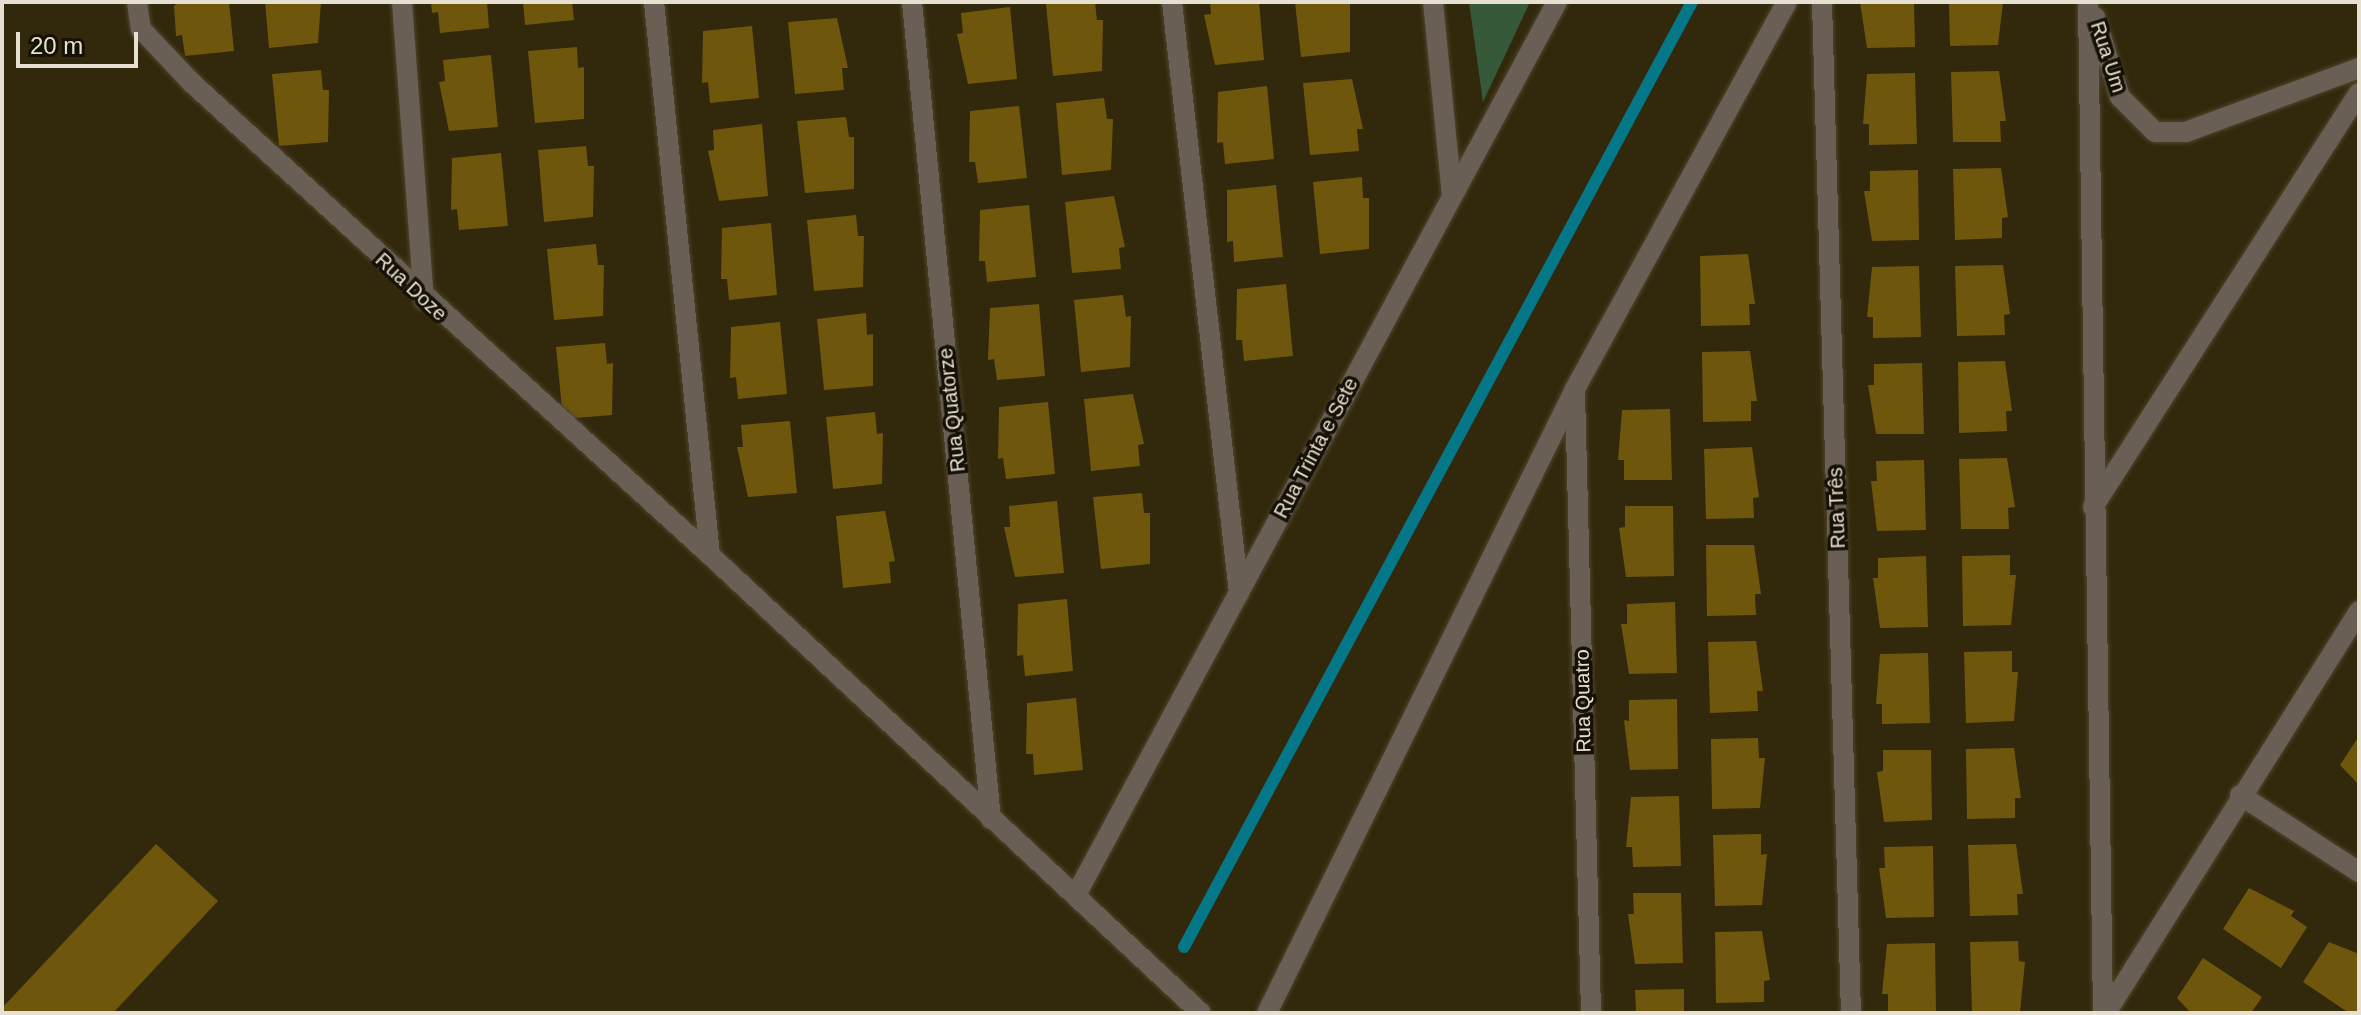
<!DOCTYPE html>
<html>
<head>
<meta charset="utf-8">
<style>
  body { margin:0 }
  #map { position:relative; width:2361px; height:1015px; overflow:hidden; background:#32280c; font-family:Helvetica,sans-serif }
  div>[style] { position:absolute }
  .green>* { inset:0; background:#365a39 }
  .stream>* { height:12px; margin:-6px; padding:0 6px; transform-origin:6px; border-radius:6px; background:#047888 }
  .building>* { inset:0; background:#6e570c }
  .roads { filter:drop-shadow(0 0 2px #4f452b) drop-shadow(0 0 2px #4f452b) }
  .street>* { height:20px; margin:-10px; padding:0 10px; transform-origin:10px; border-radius:10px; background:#695f55 }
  span { translate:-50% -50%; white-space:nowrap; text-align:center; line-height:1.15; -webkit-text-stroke:7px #161106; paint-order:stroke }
  .street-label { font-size:20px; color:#e6e0d0 }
  .frame { position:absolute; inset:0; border:4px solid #e6e0d0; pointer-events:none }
  .scale { position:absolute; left:16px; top:32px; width:122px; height:36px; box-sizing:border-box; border:4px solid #e6e0d0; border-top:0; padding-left:10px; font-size:24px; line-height:28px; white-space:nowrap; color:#e6e0d0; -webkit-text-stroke:6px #161106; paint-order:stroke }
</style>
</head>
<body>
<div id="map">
  <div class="green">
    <i style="clip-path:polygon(1469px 2px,1530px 2px,1483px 102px)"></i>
  </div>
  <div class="stream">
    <i style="left:1184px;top:947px;width:1073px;rotate:-61.74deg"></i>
  </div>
  <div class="building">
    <i style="clip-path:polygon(179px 2px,229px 2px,234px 51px,185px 56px,182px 35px,176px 36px,174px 6px)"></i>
    <i style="clip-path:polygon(265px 2px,321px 2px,318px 43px,269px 48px)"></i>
    <i style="clip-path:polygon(431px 2px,487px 2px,489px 28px,440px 33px,438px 12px,432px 13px)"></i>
    <i style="clip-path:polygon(523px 2px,572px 2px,574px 20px,525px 25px)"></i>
    <i style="clip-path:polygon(1095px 2px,1097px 20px,1103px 20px,1102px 71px,1053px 76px,1046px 4px)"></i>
    <i style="clip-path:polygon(1210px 2px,1259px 2px,1264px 60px,1215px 65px,1204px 15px,1211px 14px)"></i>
    <i style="clip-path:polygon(1295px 2px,1350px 2px,1350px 52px,1301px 57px)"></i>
    <i style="clip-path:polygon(1860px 2px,1914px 2px,1915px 47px,1867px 48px)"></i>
    <i style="clip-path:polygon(1949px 2px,2003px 2px,1998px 45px,1950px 46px)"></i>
    <i style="clip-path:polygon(1010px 7px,1017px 79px,968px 84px,957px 34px,963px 33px,961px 13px)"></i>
    <i style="clip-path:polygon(837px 18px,848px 68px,842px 68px,844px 90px,795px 94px,788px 22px)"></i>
    <i style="clip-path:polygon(752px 26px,759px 98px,710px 103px,708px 82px,702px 83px,703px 31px)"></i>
    <i style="clip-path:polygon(577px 47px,578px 68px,584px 67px,584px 119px,535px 123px,528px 51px)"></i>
    <i style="clip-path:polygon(491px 55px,498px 127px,449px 131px,439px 82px,445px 81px,443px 60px)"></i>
    <i style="clip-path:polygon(321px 70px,323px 90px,329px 90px,328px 142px,279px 146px,272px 74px)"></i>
    <i style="clip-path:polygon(1999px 71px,2006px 121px,2000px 121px,2001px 142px,1953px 142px,1951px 72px)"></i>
    <i style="clip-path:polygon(1915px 73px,1917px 144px,1869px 145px,1869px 124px,1863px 124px,1867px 74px)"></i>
    <i style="clip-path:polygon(1352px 79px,1363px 129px,1357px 129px,1359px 151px,1310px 155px,1303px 83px)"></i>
    <i style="clip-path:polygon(1267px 86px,1274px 159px,1225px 164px,1223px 142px,1217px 143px,1218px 92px)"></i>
    <i style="clip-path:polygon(1104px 98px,1107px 119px,1113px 119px,1111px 170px,1062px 175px,1056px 103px)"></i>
    <i style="clip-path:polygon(1019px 106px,1027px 178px,978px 183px,975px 162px,969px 162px,970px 111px)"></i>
    <i style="clip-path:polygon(846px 117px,849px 137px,854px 137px,854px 189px,805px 193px,797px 121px)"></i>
    <i style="clip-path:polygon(762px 124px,768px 196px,719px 201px,708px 151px,714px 150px,713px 130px)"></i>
    <i style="clip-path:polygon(586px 146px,588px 166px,594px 166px,593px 217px,544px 222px,538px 150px)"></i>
    <i style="clip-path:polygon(501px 153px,508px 226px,459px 230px,457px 209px,451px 210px,452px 158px)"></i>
    <i style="clip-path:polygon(2001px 168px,2008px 217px,2002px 218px,2002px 238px,1955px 240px,1953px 169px)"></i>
    <i style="clip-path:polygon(1918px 170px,1919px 240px,1872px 241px,1864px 191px,1870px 191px,1870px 171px)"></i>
    <i style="clip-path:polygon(1362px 177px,1363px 198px,1369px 198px,1369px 249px,1320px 254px,1313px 182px)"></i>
    <i style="clip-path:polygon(1276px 185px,1283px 257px,1234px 262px,1233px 241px,1227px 242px,1227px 190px)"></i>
    <i style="clip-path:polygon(1114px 196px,1125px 247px,1119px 248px,1121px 269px,1072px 273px,1065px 202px)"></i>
    <i style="clip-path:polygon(1029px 205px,1036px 277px,987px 282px,985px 261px,979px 261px,980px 210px)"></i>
    <i style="clip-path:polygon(856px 215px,858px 236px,864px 236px,863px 287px,814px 291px,807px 220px)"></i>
    <i style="clip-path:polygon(771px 223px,777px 295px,729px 300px,727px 279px,721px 279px,722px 228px)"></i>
    <i style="clip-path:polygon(596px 244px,598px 265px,604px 265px,603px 316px,554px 320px,547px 249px)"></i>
    <i style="clip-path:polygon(1748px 254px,1755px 304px,1749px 304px,1750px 325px,1701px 326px,1700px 256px)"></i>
    <i style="clip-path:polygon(2003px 265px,2010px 314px,2004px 315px,2005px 335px,1957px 336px,1955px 266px)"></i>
    <i style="clip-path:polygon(1919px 266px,1921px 337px,1873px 338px,1873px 317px,1867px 317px,1872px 267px)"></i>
    <i style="clip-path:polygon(1286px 284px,1293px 356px,1244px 361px,1242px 340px,1236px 340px,1237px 289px)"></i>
    <i style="clip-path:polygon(1123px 295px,1126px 317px,1131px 316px,1130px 367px,1081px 372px,1074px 300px)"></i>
    <i style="clip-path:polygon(1039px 304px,1045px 376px,997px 380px,994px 359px,988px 360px,990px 308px)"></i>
    <i style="clip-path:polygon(866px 313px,867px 335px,873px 334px,873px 386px,824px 390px,817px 319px)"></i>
    <i style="clip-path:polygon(780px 322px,787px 394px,738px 399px,736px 377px,730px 378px,731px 327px)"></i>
    <i style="clip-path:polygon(605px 343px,607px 364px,613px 363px,612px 415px,563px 419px,556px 347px)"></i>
    <i style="clip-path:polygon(1750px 351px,1757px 401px,1751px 401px,1751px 421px,1703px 422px,1702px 352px)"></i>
    <i style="clip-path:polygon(2005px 361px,2012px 411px,2006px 411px,2007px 431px,1959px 433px,1958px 362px)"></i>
    <i style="clip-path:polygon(1922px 363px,1924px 434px,1876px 434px,1868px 385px,1874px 385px,1874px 364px)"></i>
    <i style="clip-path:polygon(1133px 394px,1144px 444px,1138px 445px,1140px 466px,1091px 471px,1084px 399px)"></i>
    <i style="clip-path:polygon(1048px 402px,1055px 474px,1006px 479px,1003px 458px,998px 459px,999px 407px)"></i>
    <i style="clip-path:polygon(1670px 409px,1672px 480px,1624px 480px,1624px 460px,1618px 460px,1622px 410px)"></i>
    <i style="clip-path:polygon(875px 412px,877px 434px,883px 433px,882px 484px,833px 489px,826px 417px)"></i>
    <i style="clip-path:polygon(790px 421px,797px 493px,748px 497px,737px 447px,743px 447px,741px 425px)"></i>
    <i style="clip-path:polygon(1752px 447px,1759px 497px,1753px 498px,1754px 518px,1706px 519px,1704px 449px)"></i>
    <i style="clip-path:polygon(2007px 458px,2015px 507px,2008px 508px,2009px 529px,1961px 529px,1959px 459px)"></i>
    <i style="clip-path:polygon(1924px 460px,1926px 530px,1877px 531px,1871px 481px,1877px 481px,1876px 461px)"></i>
    <i style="clip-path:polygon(1142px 493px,1144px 513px,1150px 513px,1150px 564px,1101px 569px,1093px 497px)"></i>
    <i style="clip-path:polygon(1057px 501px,1064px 573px,1015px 577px,1004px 527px,1010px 527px,1009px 506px)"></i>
    <i style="clip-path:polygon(1625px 506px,1673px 506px,1674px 576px,1626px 577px,1619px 528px,1625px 527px)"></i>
    <i style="clip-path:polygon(885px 511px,895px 561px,889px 562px,891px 583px,843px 588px,836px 516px)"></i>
    <i style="clip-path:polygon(1706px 545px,1754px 545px,1761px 594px,1755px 594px,1756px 615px,1707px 616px)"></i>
    <i style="clip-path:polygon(2010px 555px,2010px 575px,2016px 575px,2011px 625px,1963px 626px,1962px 556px)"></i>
    <i style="clip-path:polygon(1926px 556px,1928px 627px,1880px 628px,1873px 578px,1878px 578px,1878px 558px)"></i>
    <i style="clip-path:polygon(1067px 599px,1073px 671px,1025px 676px,1023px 655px,1017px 656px,1018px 604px)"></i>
    <i style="clip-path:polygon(1675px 602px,1677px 673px,1629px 674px,1621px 624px,1627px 624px,1627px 604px)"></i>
    <i style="clip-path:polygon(1756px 641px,1763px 691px,1757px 691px,1758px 711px,1710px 713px,1708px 642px)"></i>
    <i style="clip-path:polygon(2012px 651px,2012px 672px,2018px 672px,2014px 721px,1966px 723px,1964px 652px)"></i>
    <i style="clip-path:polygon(1928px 653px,1930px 723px,1882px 724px,1882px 704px,1876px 704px,1880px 654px)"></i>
    <i style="clip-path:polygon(1076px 698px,1083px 770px,1034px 775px,1033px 754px,1026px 754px,1027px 703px)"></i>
    <i style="clip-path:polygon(1677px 699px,1678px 769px,1630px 770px,1624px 720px,1629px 721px,1629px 700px)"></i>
    <i style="clip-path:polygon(2359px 736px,2359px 785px,2340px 765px)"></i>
    <i style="clip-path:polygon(1758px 738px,1759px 758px,1765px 758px,1760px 808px,1712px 809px,1711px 739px)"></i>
    <i style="clip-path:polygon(2014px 748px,2021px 798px,2015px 798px,2015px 818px,1967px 819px,1966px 749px)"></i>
    <i style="clip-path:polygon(1883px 750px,1931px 750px,1932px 820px,1884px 822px,1877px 772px,1883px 771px)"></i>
    <i style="clip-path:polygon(1679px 796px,1681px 866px,1633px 867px,1632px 847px,1626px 847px,1631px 797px)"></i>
    <i style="clip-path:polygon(1761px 834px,1761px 855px,1767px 854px,1762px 905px,1715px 906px,1713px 835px)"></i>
    <i style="clip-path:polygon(156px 844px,218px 901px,113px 1013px,6px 1013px,2px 1008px)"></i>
    <i style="clip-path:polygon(2016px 844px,2023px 894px,2017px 894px,2018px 915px,1970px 916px,1968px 845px)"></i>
    <i style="clip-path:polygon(1933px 846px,1934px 917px,1886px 918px,1879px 868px,1885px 868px,1884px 847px)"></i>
    <i style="clip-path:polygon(2249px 888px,2294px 911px,2291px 916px,2307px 927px,2281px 968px,2223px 929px)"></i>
    <i style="clip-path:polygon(1633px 893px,1681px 893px,1683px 963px,1635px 964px,1628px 914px,1634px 914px)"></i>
    <i style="clip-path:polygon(1762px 931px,1770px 980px,1764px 981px,1764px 1002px,1716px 1003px,1715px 932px)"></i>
    <i style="clip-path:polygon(2018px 941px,2019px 961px,2025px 962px,2020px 1012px,1972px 1013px,1970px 942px)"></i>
    <i style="clip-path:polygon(2329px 942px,2359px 954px,2359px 1013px,2349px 1013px,2303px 982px)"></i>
    <i style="clip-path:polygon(1935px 943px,1936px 1013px,1888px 1013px,1888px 994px,1882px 994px,1887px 944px)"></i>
    <i style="clip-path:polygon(2203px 958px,2262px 997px,2251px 1013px,2191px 1013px,2177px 998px)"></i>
    <i style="clip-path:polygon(1684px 989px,1684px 1013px,1631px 1013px,1636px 1010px,1635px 990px)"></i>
  </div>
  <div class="roads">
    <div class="street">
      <i style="left:137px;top:2px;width:27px;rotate:82deg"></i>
      <i style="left:141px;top:29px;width:74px;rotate:46.6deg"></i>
      <i style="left:192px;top:83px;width:701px;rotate:42.34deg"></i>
      <i style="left:710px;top:555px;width:671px;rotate:43.01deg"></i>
      <i style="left:402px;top:2px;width:299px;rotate:85.8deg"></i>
      <i style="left:654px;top:2px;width:556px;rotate:84.22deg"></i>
      <i style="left:912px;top:2px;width:821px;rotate:84.48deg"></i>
      <i style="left:1172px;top:2px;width:595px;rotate:83.53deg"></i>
      <i style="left:1433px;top:2px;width:195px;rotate:84.4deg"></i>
      <i style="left:1822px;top:2px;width:1011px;rotate:88.36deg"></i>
      <i style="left:2088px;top:2px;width:1011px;rotate:89.15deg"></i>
      <i style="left:2095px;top:17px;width:84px;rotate:72.6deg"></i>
      <i style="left:2120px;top:97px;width:49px;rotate:45deg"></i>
      <i style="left:2155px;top:132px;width:31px"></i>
      <i style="left:2186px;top:132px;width:184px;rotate:-20.3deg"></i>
      <i style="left:1575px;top:393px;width:620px;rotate:88.52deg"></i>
      <i style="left:2093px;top:507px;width:492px;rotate:-57.3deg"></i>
      <i style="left:2240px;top:795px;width:142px;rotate:32.9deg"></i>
      <i style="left:1076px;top:895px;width:1014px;rotate:-61.69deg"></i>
      <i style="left:1267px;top:1013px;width:696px;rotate:-63.73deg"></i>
      <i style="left:1575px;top:389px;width:441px;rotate:-61.3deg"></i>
      <i style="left:2106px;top:1013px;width:475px;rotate:-57.8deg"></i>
    </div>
  </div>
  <div class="street-label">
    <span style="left:2108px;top:57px;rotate:72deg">Rua Um</span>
    <span style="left:411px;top:287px;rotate:43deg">Rua Doze</span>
    <span style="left:952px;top:410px;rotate:-96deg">Rua Quatorze</span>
    <span style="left:1316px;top:448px;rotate:-62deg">Rua Trinta e Sete</span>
    <span style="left:1837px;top:508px;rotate:-92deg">Rua Três</span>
    <span style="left:1583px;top:701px;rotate:-91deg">Rua Quatro</span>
  </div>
  <div class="frame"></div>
  <div class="scale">20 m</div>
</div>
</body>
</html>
